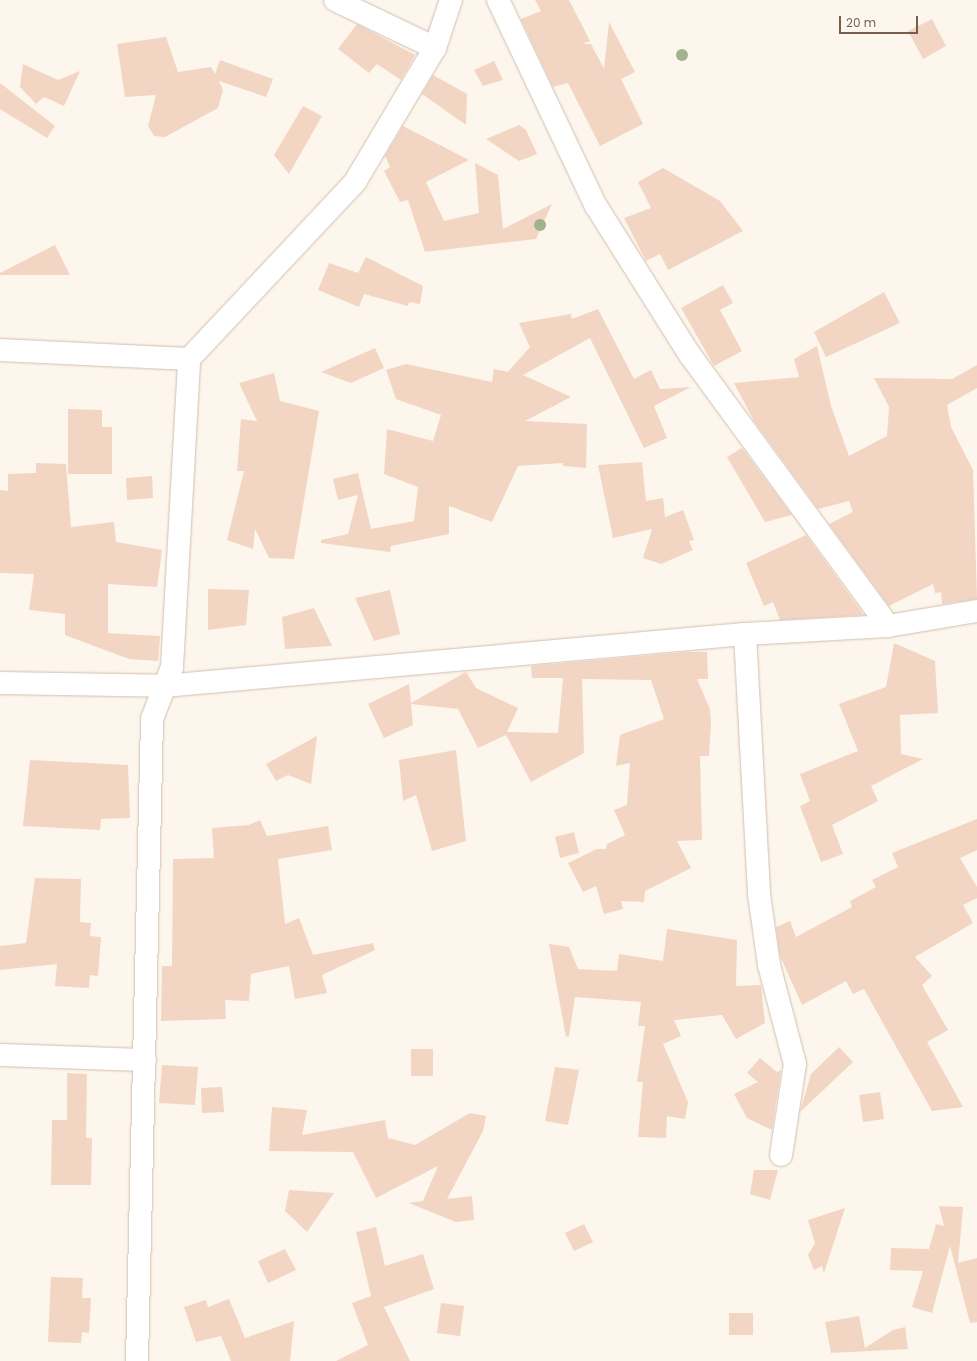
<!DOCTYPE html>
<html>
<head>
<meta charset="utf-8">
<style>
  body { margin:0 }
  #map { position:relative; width:977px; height:1361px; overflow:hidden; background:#fdf6ec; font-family:Poppins,sans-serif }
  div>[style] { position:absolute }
  .building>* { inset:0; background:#f3d5c3 }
  .roads { filter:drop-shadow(0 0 1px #d1beb0) drop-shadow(0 0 1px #d1beb0) }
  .minor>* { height:22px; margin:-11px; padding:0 11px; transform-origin:11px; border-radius:11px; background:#fff }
  .trees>* { width:12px; height:12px; margin:-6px; border-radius:50%; background:#a0b28e }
  span { translate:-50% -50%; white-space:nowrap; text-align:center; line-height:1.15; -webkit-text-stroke:4px #fffaf3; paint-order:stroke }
  .scale { position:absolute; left:839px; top:16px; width:79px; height:18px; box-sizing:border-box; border:2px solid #7a5c4d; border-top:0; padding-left:5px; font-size:12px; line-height:14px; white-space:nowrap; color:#7a5c4d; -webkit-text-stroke:3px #fffaf3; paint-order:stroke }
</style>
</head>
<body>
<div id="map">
  <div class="building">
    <i style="clip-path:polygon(535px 0,569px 0,590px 41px,582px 44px,591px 44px,604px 69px,609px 22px,635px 72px,621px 79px,643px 124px,600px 146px,568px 83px,553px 87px,521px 19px,541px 11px)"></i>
    <i style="clip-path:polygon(932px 19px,946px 46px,923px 59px,908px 31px)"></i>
    <i style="clip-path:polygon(357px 24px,415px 55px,401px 80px,377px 64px,369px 73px,338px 49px)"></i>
    <i style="clip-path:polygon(166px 37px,178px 72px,211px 67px,215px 74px,220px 60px,273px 79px,266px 97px,219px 81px,223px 90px,218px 108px,165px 137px,154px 136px,148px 126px,156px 95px,125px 97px,117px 44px)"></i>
    <i style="clip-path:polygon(494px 61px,503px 80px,483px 86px,474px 70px)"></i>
    <i style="clip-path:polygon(23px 64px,58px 80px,80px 71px,64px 106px,44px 97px,36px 104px,20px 87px)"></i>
    <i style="clip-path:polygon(433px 75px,467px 94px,466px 125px,422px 94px)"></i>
    <i style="clip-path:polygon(0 83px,55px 126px,47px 138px,0 109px)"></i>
    <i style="clip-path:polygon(303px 106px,322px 116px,289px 174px,274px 155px)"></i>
    <i style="clip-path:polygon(519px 125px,526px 130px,537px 154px,519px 161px,486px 139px)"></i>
    <i style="clip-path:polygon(403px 126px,469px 160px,426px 182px,444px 221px,479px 213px,475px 163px,498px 175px,503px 229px,552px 204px,536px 239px,425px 252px,408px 200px,400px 202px,384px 171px,390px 167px,385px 156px)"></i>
    <i style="clip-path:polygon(663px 168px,720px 201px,743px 231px,668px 270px,660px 254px,646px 261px,624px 218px,651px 208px,638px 182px)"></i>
    <i style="clip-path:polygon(55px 245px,70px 275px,0 275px,0 273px)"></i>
    <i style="clip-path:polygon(366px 257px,423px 286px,420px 304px,409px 302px,408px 306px,364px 294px,359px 307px,318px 290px,329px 263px,358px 273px)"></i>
    <i style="clip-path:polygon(723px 285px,733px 303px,720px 310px,742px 351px,714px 366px,681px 308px)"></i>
    <i style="clip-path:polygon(884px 292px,900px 323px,826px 357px,814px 332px)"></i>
    <i style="clip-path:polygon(598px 309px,634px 379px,651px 370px,660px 389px,691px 387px,654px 406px,667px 438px,644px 448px,590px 338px,523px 375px,571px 397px,525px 421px,587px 424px,586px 468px,563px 466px,563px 463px,518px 466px,492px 522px,449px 506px,449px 534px,391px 546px,390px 552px,321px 543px,321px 540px,348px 534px,358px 495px,338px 500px,333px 479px,358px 473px,371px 529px,414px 521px,418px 487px,384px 474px,387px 429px,433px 441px,441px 415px,396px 399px,386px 370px,406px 364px,492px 382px,494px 369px,508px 372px,530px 347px,519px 323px,571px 314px,572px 319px)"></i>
    <i style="clip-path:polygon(817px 346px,831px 406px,849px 456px,887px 436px,889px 407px,874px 378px,952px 379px,977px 365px,977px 388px,947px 405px,951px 427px,973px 470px,977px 599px,942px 604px,941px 592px,935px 593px,933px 584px,889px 606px,829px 524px,853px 512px,849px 501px,818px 509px,754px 421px,734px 383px,799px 377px,794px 359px)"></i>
    <i style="clip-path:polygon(375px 348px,384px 368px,351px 383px,321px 372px)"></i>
    <i style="clip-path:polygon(274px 373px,280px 401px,319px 411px,294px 559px,269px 558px,255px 529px,253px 549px,227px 540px,244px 471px,237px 471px,241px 419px,257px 421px,239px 383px)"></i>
    <i style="clip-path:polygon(68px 409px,102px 410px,102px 427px,112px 427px,112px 474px,68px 474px)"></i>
    <i style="clip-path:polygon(742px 448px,792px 515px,765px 522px,727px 457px)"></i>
    <i style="clip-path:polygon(642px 462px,646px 501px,663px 498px,665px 517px,683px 510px,694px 540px,689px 541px,693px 550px,661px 564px,643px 558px,652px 529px,613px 538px,598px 465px)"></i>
    <i style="clip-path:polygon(36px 463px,66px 464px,71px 527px,114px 522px,116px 542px,162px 550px,157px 587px,108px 584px,108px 633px,160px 636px,158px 661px,129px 659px,65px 635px,65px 614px,29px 610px,34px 574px,0 573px,0 490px,8px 491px,8px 474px,36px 473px)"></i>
    <i style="clip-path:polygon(152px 476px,153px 498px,127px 500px,126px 478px)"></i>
    <i style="clip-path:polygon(806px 535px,864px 615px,780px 620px,773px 602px,764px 606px,746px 563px)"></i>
    <i style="clip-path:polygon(208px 589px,249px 590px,246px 625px,208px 630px)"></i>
    <i style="clip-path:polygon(390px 590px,400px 634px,374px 641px,355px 598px)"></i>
    <i style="clip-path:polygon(314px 608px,332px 646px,285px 649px,282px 617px)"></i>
    <i style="clip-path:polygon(894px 643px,935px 661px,938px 713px,900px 715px,901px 754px,923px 759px,871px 786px,878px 801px,832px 825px,843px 854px,821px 862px,800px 806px,810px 801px,800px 774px,858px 751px,839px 704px,886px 687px)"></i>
    <i style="clip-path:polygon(687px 652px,707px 652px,708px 679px,697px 679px,710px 709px,711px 722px,709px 756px,700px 756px,702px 840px,677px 841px,691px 868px,645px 891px,644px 902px,621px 901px,623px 909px,604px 914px,596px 886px,583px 892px,568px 863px,597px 849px,606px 849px,607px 844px,625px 835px,614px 810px,627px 805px,630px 763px,616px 766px,620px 735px,664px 719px,651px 680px,582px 679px,584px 753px,531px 782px,506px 735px,478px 748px,458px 709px,411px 704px,413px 725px,384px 738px,368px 704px,409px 684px,411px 703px,466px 672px,476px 688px,518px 708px,507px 732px,558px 733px,563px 678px,532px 678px,531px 666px)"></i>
    <i style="clip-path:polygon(317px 736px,311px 784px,288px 775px,276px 781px,266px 764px)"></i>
    <i style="clip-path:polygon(456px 750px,466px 841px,432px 851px,416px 795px,403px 801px,399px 760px)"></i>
    <i style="clip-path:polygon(30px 760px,128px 765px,130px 818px,101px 819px,100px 830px,23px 826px)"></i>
    <i style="clip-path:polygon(977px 819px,977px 850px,960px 858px,977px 887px,977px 898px,963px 905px,973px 923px,915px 957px,932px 976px,922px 985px,948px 1030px,927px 1042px,963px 1107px,932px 1111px,864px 989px,853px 994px,846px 981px,802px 1005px,780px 956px,776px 927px,790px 921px,796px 937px,852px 907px,850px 901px,876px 887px,872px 880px,898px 867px,892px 853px)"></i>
    <i style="clip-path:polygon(260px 820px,267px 836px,328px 826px,332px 850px,278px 859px,285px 924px,299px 918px,313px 955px,373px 943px,375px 950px,322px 975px,327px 993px,295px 999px,289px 966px,251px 974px,249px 1001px,225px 1000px,226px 1019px,161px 1021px,162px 966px,172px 966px,173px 859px,214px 858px,212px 828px,249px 825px)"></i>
    <i style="clip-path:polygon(574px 832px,579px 853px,560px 858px,555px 837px)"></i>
    <i style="clip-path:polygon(35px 878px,81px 879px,80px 922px,91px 923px,90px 936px,101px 937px,98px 976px,90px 975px,89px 988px,55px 986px,57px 964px,0 970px,0 946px,26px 943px)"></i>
    <i style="clip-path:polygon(667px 929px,737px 940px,736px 986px,761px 985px,765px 1023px,736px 1039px,722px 1015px,674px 1020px,681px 1036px,663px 1044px,688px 1102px,685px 1119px,667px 1116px,666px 1138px,638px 1137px,643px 1082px,637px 1082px,645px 1026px,638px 1026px,641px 1002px,575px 997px,569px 1036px,566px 1037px,549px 944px,569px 947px,578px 969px,617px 971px,619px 954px,663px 961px)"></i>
    <i style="clip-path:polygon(839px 1047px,853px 1062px,800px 1112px,811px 1074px)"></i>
    <i style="clip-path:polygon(411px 1049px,433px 1049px,433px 1076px,411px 1076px)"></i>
    <i style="clip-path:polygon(760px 1058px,777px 1072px,781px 1070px,772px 1130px,747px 1118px,734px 1094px,758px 1082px,747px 1073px)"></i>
    <i style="clip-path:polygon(162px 1065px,198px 1067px,195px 1105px,159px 1103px)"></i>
    <i style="clip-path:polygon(555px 1067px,579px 1070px,568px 1125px,545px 1121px)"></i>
    <i style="clip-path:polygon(67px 1073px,87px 1074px,86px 1138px,92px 1138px,91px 1185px,51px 1185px,52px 1120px,67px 1120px)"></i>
    <i style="clip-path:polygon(222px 1087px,224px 1112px,202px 1113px,201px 1088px)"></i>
    <i style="clip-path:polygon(880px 1092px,884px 1119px,863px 1122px,859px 1095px)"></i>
    <i style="clip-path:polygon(272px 1107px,307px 1110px,302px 1135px,385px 1120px,388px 1138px,415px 1145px,470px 1113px,486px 1116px,483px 1131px,447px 1199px,472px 1196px,474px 1220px,456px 1222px,409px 1203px,423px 1201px,438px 1166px,376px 1198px,353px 1152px,269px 1151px)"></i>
    <i style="clip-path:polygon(754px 1170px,778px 1170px,770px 1200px,750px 1194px)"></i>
    <i style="clip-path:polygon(289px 1190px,334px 1193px,307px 1232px,285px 1211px)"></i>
    <i style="clip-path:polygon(939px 1206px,963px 1207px,958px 1263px,977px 1258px,977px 1322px,970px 1323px,950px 1246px,932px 1313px,912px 1307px,923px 1271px,890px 1270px,891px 1248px,929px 1249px,936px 1224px,944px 1226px)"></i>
    <i style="clip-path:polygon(845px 1208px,824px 1273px,822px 1266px,814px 1270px,808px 1255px,815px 1243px,808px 1220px)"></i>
    <i style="clip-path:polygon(584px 1224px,593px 1242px,574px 1251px,565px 1233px)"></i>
    <i style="clip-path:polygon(376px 1227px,385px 1266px,423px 1254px,434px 1289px,384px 1307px,410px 1361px,336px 1361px,368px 1345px,352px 1303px,371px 1296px,356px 1232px)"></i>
    <i style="clip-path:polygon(285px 1249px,296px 1270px,268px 1283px,258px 1261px)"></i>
    <i style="clip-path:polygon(51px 1277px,83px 1278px,82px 1298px,91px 1298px,89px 1333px,82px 1332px,81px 1343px,48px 1342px)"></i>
    <i style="clip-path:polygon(229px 1299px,245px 1338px,294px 1321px,290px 1361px,231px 1361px,221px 1336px,196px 1342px,184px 1307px,206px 1300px,208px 1307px)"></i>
    <i style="clip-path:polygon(441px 1303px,464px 1306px,460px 1336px,437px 1333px)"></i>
    <i style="clip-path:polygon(729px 1313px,753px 1313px,753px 1335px,729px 1335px)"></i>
    <i style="clip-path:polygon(859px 1316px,865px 1348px,893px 1330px,905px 1327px,908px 1349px,831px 1353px,825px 1322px)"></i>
  </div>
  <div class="roads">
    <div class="minor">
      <i style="left:335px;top:0;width:111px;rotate:25.6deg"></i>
      <i style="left:498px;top:0;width:228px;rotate:64.6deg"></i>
      <i style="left:596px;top:206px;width:176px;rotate:57.8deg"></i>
      <i style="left:690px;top:355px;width:336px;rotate:53.8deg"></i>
      <i style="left:0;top:350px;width:189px;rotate:2.7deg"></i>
      <i style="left:745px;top:634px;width:260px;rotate:86.9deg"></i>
      <i style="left:759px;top:894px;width:72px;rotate:82deg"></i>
      <i style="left:769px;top:965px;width:102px;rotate:75.3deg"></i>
      <i style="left:795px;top:1064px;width:92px;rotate:98.7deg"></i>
      <i style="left:0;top:683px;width:164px;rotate:1deg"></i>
      <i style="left:164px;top:686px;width:583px;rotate:-5.11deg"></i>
      <i style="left:745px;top:634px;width:143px;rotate:-3.2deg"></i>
      <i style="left:888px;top:626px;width:90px;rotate:-9.6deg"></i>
      <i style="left:0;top:1055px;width:145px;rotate:2deg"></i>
      <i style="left:137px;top:1361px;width:642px;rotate:-88.66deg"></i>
      <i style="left:152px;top:719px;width:56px;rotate:-69deg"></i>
      <i style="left:172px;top:667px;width:308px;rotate:-86.8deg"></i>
      <i style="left:189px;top:359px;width:243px;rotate:-46.8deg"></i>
      <i style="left:355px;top:182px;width:156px;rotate:-59.2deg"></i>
      <i style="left:435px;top:48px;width:51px;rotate:-71.6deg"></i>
    </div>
  </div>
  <div class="trees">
    <i style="left:682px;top:55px"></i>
    <i style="left:540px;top:225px"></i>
  </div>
  <div class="scale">20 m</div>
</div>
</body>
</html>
